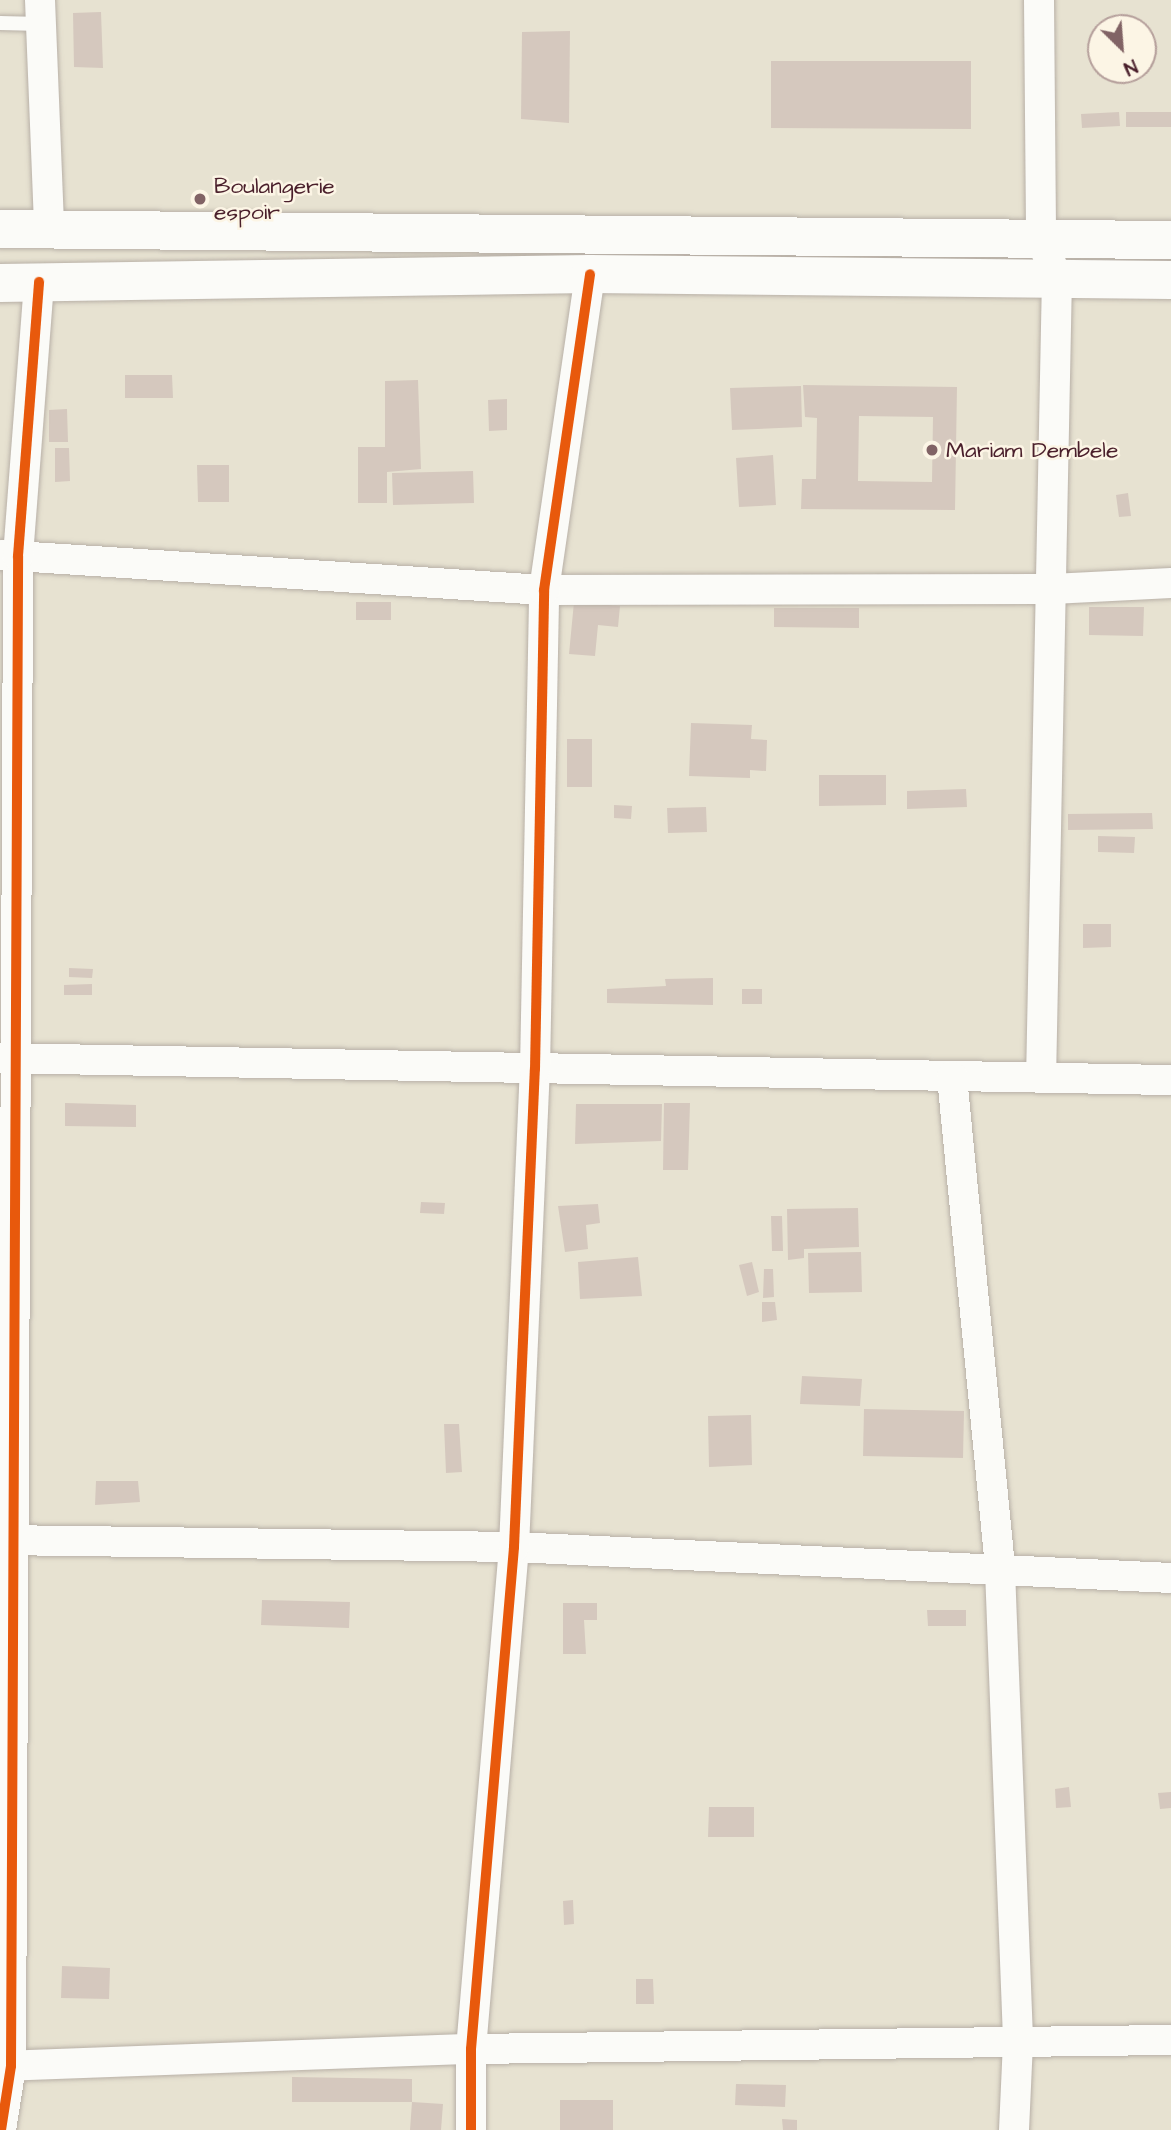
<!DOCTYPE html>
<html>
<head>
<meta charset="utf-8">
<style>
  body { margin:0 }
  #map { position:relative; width:1171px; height:2130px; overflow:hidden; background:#e7e2d1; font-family:"Architects Daughter",sans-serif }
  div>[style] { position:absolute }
  .building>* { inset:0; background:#d5c8be }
  .roads { filter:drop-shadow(0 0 2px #b8b0a7) drop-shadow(0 0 2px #b8b0a7) }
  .lane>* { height:14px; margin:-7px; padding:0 7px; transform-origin:7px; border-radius:7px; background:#fbfbf8 }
  .street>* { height:30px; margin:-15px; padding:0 15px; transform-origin:15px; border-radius:15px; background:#fbfbf8 }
  .highway>* { height:38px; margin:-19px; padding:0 19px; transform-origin:19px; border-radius:19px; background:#fbfbf8 }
  .cycleway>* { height:10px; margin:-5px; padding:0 5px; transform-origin:5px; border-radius:5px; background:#e8590c }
  .dots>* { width:19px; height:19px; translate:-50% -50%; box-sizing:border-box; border:4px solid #fcf5e5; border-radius:50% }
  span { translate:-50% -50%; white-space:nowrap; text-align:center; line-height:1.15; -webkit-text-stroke:5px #fcf5e5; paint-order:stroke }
  .poi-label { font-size:23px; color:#4a1f2b }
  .left { translate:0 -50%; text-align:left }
  .north { position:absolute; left:1087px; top:14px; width:70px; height:70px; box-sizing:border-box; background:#fcf5e5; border:2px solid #b59f9b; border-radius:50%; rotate:155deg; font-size:19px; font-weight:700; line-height:28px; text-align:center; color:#4a1f2b }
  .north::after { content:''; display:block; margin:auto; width:24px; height:32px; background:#816365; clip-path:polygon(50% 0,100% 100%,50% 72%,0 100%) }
</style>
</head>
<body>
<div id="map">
  <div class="building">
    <i style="clip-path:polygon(101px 12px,103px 68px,74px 67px,73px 13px)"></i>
    <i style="clip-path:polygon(570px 31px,569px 123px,521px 119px,522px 32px)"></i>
    <i style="clip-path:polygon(771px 61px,971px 61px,971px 129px,771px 128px)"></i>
    <i style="clip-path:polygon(1119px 112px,1120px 126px,1082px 128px,1081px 114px)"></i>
    <i style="clip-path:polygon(1126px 112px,1171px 112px,1171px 127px,1126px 127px)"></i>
    <i style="clip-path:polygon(125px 375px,172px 375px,173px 398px,125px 398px)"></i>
    <i style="clip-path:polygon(418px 380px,421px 469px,387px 472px,387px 503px,358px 503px,358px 447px,385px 447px,385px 381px)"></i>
    <i style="clip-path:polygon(evenodd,803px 385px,957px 387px,955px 510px,801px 509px,802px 479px,816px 479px,817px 418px,805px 417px,803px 385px,859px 416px,933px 417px,932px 482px,858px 481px,859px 416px)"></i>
    <i style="clip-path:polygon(801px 386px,802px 427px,732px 430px,730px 388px)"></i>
    <i style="clip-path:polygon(507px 399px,507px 430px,489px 431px,488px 400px)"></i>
    <i style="clip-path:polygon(67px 409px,68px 442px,49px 442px,49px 410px)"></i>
    <i style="clip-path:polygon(55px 448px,69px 448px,70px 481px,55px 482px)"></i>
    <i style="clip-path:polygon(773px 455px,776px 505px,739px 507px,736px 458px)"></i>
    <i style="clip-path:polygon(197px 465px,229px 465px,229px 502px,198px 502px)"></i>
    <i style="clip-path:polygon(473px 471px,474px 503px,393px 505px,392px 473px)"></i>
    <i style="clip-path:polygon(1128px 493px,1131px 516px,1119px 517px,1116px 495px)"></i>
    <i style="clip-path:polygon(356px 602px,391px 602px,391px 620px,356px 620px)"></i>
    <i style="clip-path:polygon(574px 602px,620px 606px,618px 627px,598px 625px,595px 656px,569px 654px)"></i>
    <i style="clip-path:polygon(1089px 607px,1144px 607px,1143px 636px,1089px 635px)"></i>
    <i style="clip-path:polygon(774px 608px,859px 608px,859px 628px,774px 627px)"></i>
    <i style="clip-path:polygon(691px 723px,752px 725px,751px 739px,767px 740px,766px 771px,750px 770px,750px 778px,689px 776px)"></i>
    <i style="clip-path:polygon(567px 739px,592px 739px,592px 787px,567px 787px)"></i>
    <i style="clip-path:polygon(819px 775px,886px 775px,886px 805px,819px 806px)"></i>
    <i style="clip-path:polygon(966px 789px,967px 807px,907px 809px,907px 791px)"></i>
    <i style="clip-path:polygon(614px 805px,632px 806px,631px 819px,614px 818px)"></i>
    <i style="clip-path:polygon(706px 807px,707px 832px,668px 833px,667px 808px)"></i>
    <i style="clip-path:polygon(1152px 813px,1153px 829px,1068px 830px,1068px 814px)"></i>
    <i style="clip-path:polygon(1098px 836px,1135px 837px,1134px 853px,1098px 852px)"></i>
    <i style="clip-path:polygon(1083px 924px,1111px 924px,1111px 947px,1083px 948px)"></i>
    <i style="clip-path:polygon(69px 968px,93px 969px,92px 978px,69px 977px)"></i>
    <i style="clip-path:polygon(713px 978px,713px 1005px,607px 1003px,607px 989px,666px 986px,665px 979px)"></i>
    <i style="clip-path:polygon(92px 984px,92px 995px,64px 995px,64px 985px)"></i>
    <i style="clip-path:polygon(742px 989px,762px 989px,762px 1004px,742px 1004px)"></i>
    <i style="clip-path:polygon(65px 1103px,136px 1105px,136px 1127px,65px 1126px)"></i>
    <i style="clip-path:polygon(664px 1103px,690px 1103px,688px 1170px,663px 1170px)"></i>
    <i style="clip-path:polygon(576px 1104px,662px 1104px,661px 1141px,575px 1144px)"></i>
    <i style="clip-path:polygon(421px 1202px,445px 1203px,444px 1214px,420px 1213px)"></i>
    <i style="clip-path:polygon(598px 1204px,600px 1223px,586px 1225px,588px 1249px,565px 1252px,558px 1206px)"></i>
    <i style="clip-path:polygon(858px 1208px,859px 1247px,804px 1249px,804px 1258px,788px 1260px,787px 1209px)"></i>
    <i style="clip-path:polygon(771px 1216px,782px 1216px,783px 1251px,772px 1251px)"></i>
    <i style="clip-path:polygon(861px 1252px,862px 1292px,809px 1293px,808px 1253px)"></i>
    <i style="clip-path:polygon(638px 1257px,642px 1296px,580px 1299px,578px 1262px)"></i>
    <i style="clip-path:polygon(752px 1262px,759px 1292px,747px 1296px,739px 1265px)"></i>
    <i style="clip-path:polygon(764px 1269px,773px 1269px,774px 1297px,763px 1298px)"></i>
    <i style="clip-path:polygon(762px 1302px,775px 1302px,777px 1320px,762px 1322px)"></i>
    <i style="clip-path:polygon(802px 1376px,862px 1379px,860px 1406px,800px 1404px)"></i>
    <i style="clip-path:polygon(864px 1409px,964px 1411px,963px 1458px,863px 1456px)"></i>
    <i style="clip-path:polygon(751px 1415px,752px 1465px,709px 1467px,708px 1416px)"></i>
    <i style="clip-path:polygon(444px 1424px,459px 1424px,462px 1472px,446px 1473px)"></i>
    <i style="clip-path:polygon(96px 1481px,138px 1481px,140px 1502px,95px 1505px)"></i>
    <i style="clip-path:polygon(262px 1600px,350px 1602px,349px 1628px,261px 1625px)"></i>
    <i style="clip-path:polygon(563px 1603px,597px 1603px,597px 1620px,584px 1620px,586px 1654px,563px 1654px)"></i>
    <i style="clip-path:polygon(927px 1610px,966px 1610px,966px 1626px,928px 1626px)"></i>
    <i style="clip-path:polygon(1069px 1787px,1071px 1807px,1056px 1808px,1055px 1789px)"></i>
    <i style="clip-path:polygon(1171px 1792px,1171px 1808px,1160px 1809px,1158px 1793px)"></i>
    <i style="clip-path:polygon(709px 1807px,754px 1807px,754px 1837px,708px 1837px)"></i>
    <i style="clip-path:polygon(573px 1900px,574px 1924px,564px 1925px,563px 1901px)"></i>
    <i style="clip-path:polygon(62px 1966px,110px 1968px,109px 1999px,61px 1998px)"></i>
    <i style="clip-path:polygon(636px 1979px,653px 1979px,654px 2004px,636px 2004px)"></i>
    <i style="clip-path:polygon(292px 2077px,412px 2079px,412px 2102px,292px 2102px)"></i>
    <i style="clip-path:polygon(736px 2084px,786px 2085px,785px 2107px,735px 2105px)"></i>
    <i style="clip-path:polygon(560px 2100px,613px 2100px,613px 2130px,560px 2130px)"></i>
    <i style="clip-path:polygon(412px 2102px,443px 2104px,441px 2130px,410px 2130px)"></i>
    <i style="clip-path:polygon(782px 2119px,797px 2120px,797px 2130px,783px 2130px)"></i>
  </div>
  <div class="roads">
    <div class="lane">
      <i style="left:0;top:23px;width:41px;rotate:1.4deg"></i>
    </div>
    <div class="street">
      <i style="left:40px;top:0;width:226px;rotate:87.7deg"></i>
      <i style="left:1039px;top:0;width:240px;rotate:89.5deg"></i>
      <i style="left:1041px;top:240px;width:40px;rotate:66.6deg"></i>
      <i style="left:1057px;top:277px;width:801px;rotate:91.14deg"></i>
      <i style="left:0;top:555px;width:545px;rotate:3.68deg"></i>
      <i style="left:544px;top:590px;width:508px;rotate:-0.11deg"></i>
      <i style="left:1052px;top:589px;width:119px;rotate:-2.9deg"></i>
      <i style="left:0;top:1058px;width:1171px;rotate:1.08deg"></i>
      <i style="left:952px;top:1077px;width:495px;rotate:84.4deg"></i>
      <i style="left:1000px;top:1570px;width:472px;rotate:87.8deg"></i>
      <i style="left:1018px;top:2042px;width:88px;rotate:92.6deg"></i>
      <i style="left:0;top:1540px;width:514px;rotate:0.78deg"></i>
      <i style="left:514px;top:1547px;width:658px;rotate:2.7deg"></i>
      <i style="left:0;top:2066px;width:471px;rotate:-2.1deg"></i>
      <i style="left:471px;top:2049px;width:700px;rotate:-0.74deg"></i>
      <i style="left:1px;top:2130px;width:65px;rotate:-81.1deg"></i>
      <i style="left:11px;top:2066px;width:1510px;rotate:-89.73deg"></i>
      <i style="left:18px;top:556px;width:275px;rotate:-85.6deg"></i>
      <i style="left:471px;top:2130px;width:81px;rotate:-90deg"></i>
      <i style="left:471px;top:2049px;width:504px;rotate:-85.1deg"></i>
      <i style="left:514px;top:1547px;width:478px;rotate:-87.5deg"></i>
      <i style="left:535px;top:1069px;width:479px;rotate:-88.9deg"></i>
      <i style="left:544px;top:590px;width:319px;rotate:-81.7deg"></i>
    </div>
    <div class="highway">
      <i style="left:0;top:229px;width:1171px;rotate:0.54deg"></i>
      <i style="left:0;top:283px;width:590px;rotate:-0.87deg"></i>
      <i style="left:590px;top:274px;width:581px;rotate:0.59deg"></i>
    </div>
  </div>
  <div class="cycleway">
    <i style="left:1px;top:2130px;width:65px;rotate:-81.1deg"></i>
    <i style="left:11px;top:2066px;width:1510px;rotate:-89.73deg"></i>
    <i style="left:18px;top:556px;width:275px;rotate:-85.6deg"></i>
    <i style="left:471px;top:2130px;width:81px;rotate:-90deg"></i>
    <i style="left:471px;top:2049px;width:504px;rotate:-85.1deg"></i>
    <i style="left:514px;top:1547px;width:478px;rotate:-87.5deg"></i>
    <i style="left:535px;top:1069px;width:479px;rotate:-88.9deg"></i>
    <i style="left:544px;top:590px;width:319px;rotate:-81.7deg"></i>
  </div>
  <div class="dots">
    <i style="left:200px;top:199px;background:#816365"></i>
    <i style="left:932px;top:450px;background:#816365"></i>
  </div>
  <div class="poi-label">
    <span class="left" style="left:214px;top:199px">Boulangerie<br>espoir</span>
    <span class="left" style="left:946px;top:450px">Mariam Dembele</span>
  </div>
  <div class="north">N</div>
</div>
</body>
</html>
